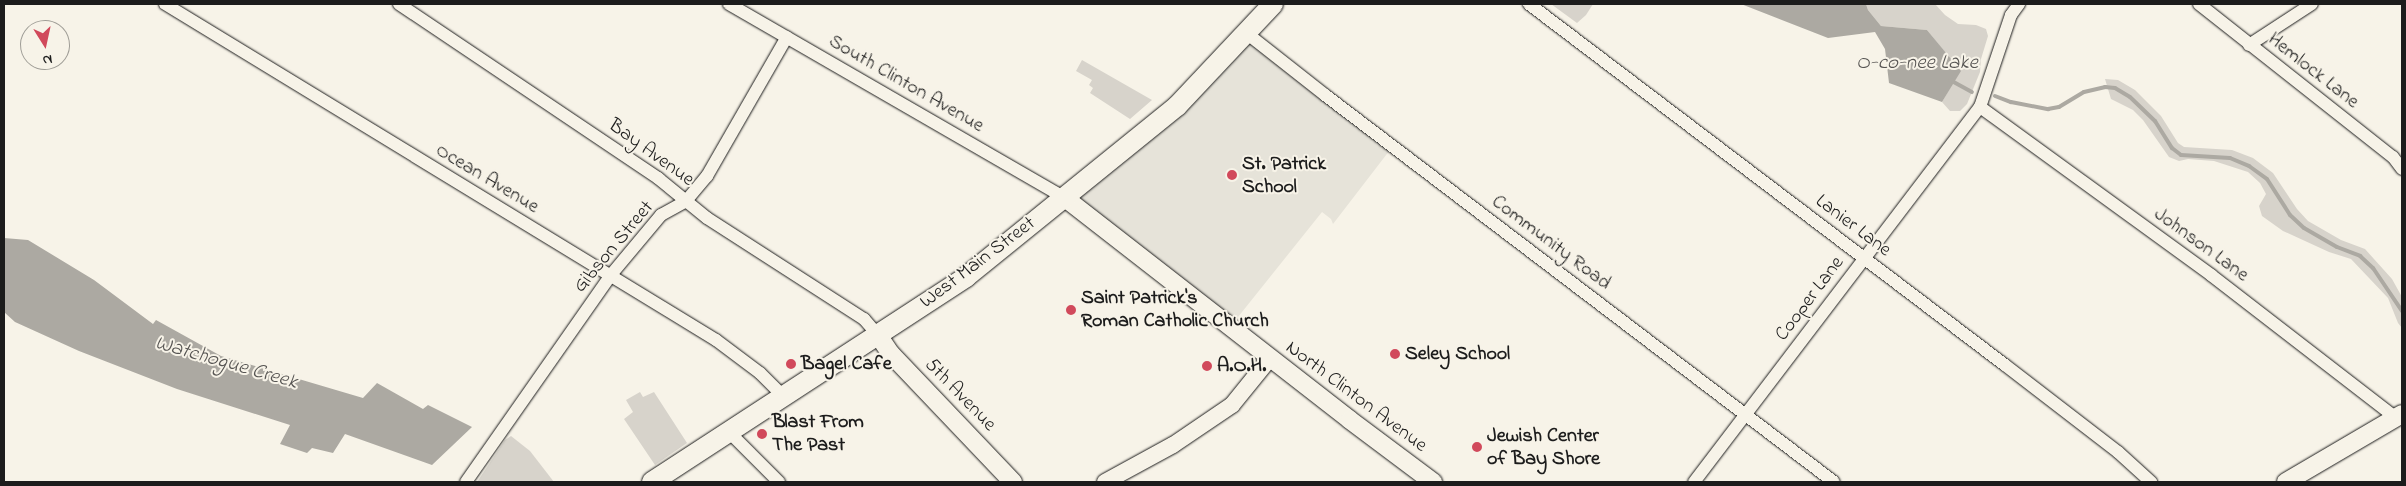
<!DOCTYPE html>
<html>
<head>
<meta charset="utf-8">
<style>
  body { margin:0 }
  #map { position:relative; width:2406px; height:486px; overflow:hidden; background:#f7f3e8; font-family:"Indie Flower",sans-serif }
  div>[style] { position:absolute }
  .built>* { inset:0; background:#e6e3d9 }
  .green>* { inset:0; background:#d7d3cb }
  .water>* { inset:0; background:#aca9a2 }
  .stream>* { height:4px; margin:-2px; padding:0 2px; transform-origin:2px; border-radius:2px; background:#aca9a2 }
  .roads { filter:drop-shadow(0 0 1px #1c1c1c) drop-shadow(0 0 1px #1c1c1c) }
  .minor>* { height:12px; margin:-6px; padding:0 6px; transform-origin:6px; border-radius:6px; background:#f7f3e8 }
  .tertiary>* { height:16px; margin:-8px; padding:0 8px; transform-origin:8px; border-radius:8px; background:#f7f3e8 }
  .secondary>* { height:18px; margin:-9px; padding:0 9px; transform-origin:9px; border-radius:9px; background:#f7f3e8 }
  .primary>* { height:20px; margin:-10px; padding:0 10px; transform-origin:10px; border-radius:10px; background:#f7f3e8 }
  .dots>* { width:14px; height:14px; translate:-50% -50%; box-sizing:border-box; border:2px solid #f7f3e8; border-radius:50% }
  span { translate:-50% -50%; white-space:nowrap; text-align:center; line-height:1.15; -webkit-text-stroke:4px #f7f3e8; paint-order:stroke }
  .street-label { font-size:20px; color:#1c1c1c }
  .poi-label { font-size:20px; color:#1c1c1c; font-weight:700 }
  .left { translate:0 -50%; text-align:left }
  .water-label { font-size:21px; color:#565452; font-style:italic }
  .frame { position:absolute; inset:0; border:5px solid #1c1c1c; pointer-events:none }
  .north { position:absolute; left:20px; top:20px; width:50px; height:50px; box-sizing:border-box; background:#f7f3e8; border:1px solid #9f9d96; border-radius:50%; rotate:170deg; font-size:14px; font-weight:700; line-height:20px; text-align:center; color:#1c1c1c }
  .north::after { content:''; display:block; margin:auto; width:18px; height:22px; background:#d1495b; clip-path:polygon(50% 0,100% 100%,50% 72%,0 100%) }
</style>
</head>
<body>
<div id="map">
  <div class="built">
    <i style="clip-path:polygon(1245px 32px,1393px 146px,1333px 224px,1331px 219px,1322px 212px,1230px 327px,1065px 198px)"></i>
  </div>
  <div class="green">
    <i style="clip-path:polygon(1551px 4px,1593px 4px,1586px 15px,1577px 23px)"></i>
    <i style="clip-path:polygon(1866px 4px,1935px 4px,1945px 15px,1958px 24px,1976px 25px,1986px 29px,1988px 36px,1981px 59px,1980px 72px,1967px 104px,1960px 111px,1950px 111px,1942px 102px,1960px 71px,1927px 30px,1881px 26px,1868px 10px)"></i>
    <i style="clip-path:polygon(1082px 60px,1152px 100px,1130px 119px,1090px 93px,1093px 88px,1089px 85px,1092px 80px,1076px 71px)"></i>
    <i style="clip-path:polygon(2105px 79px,2118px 80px,2135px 90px,2161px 116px,2178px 143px,2184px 147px,2232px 150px,2253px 158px,2273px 173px,2297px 209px,2308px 221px,2341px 240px,2365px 249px,2392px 279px,2402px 297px,2402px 328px,2398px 323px,2388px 298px,2351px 259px,2329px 252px,2283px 231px,2262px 216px,2259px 206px,2266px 194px,2260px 183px,2248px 172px,2214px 161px,2188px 159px,2179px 161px,2169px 157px,2143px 120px,2133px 110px,2111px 99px)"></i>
    <i style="clip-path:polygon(640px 392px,643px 397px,654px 392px,687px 443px,655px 465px,624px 419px,633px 412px,626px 400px)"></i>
    <i style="clip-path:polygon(511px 436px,530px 451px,554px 482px,477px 482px,505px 440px)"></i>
  </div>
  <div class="water">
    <i style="clip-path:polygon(1741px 4px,1866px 4px,1868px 10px,1881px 26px,1927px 30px,1961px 71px,1942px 102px,1889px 83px,1885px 49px,1875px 32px,1828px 38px)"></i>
    <i style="clip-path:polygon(4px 238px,28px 240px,94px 280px,153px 324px,156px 320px,221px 356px,363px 398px,377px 383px,423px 409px,428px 405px,472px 427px,432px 465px,345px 434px,333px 453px,312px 448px,307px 453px,280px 444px,290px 425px,177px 389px,79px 351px,15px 322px,4px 312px)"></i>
  </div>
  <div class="stream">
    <i style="left:1950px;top:80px;width:25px;rotate:29deg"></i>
    <i style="left:1995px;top:96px;width:17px;rotate:21deg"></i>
    <i style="left:2011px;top:102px;width:38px;rotate:11deg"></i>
    <i style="left:2048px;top:109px;width:11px;rotate:-10deg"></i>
    <i style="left:2059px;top:107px;width:29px;rotate:-31deg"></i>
    <i style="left:2084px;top:92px;width:22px;rotate:-13deg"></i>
    <i style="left:2105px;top:87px;width:10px;rotate:6deg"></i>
    <i style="left:2115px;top:88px;width:17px;rotate:31deg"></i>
    <i style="left:2130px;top:97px;width:35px;rotate:44deg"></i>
    <i style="left:2155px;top:121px;width:32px;rotate:58deg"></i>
    <i style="left:2172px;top:148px;width:11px;rotate:38deg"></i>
    <i style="left:2181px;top:155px;width:49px;rotate:3.5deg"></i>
    <i style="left:2230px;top:158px;width:21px;rotate:23deg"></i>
    <i style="left:2249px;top:166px;width:22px;rotate:36deg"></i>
    <i style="left:2267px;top:179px;width:43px;rotate:57.4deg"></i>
    <i style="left:2290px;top:215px;width:19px;rotate:43deg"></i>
    <i style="left:2304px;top:228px;width:38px;rotate:30deg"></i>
    <i style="left:2337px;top:247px;width:25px;rotate:21deg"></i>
    <i style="left:2360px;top:256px;width:18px;rotate:43deg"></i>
    <i style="left:2373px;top:268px;width:52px;rotate:56deg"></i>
  </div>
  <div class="roads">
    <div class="minor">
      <i style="left:165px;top:4px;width:645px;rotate:31.37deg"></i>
      <i style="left:716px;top:340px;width:55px;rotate:36.9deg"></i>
      <i style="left:760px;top:373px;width:33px;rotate:45deg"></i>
      <i style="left:399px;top:4px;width:312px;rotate:33.9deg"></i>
      <i style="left:658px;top:178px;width:63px;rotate:39.2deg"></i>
      <i style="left:707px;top:218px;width:187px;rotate:32.8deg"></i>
      <i style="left:864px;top:319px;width:21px;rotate:49deg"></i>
      <i style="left:729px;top:4px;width:388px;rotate:30deg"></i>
      <i style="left:1529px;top:4px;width:597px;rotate:37.18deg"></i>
      <i style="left:2005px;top:365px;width:143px;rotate:37.6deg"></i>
      <i style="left:2118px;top:452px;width:45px;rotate:42.3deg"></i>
      <i style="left:2199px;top:4px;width:247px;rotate:38.3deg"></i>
      <i style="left:2393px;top:157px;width:15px;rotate:53deg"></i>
      <i style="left:1245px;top:32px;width:102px;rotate:38.2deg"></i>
      <i style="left:1325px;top:95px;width:639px;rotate:37.25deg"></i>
      <i style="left:2249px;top:45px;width:75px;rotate:-33.1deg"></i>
      <i style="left:1980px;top:107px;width:286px;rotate:36deg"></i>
      <i style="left:2211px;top:275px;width:234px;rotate:37.7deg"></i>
      <i style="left:729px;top:432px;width:71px;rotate:45deg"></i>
      <i style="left:466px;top:482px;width:251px;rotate:-55deg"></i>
      <i style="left:610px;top:276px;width:80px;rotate:-50.1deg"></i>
      <i style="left:661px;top:215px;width:29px;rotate:-29deg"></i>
      <i style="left:686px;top:201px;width:33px;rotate:-50deg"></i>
      <i style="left:707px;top:176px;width:160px;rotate:-60.1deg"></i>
      <i style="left:1694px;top:482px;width:472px;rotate:-52.7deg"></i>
      <i style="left:1980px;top:107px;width:97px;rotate:-71.4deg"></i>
      <i style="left:2011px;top:15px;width:14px;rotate:-54deg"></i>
    </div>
    <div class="tertiary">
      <i style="left:1105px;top:482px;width:77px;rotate:-28.6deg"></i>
      <i style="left:1173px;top:445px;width:71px;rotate:-34.1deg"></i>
      <i style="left:1232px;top:405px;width:60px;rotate:-51deg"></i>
    </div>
    <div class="secondary">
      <i style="left:1065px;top:198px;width:361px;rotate:37.9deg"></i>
      <i style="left:1350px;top:420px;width:104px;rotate:36.8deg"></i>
      <i style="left:878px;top:335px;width:23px;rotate:56deg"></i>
      <i style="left:891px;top:354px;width:177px;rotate:46.4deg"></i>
      <i style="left:2286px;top:482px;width:134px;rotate:-30.4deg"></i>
    </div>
    <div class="primary">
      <i style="left:652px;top:482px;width:375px;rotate:-33.1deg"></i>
      <i style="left:966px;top:277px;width:272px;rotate:-39deg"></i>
      <i style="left:1177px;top:106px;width:140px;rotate:-46.7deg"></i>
    </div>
  </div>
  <div class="dots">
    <i style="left:1232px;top:175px;background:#d1495b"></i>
    <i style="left:1071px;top:310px;background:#d1495b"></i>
    <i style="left:1395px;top:354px;background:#d1495b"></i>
    <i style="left:791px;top:364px;background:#d1495b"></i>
    <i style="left:1207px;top:366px;background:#d1495b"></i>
    <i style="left:762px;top:434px;background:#d1495b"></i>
    <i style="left:1477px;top:447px;background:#d1495b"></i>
  </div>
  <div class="street-label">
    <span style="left:2313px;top:71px;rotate:38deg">Hemlock Lane</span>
    <span style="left:906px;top:84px;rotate:30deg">South Clinton Avenue</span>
    <span style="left:651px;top:153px;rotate:36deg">Bay Avenue</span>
    <span style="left:487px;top:179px;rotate:31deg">Ocean Avenue</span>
    <span style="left:1853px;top:226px;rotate:37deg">Lanier Lane</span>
    <span style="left:1551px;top:243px;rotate:37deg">Community Road</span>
    <span style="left:2201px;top:245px;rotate:36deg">Johnson Lane</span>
    <span style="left:614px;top:247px;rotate:-50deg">Gibson Street</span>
    <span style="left:978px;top:263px;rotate:-37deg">West Main Street</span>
    <span style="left:1810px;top:299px;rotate:-53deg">Cooper Lane</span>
    <span style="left:960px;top:395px;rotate:46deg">5th Avenue</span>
    <span style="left:1356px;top:397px;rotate:37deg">North Clinton Avenue</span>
  </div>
  <div class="poi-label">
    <span class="left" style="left:1242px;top:176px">St. Patrick<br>School</span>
    <span class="left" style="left:1081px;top:310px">Saint Patrick's<br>Roman Catholic Church</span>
    <span class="left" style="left:1405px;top:354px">Seley School</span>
    <span class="left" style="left:801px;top:364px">Bagel Cafe</span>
    <span class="left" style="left:1217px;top:366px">A.O.H.</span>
    <span class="left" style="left:772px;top:434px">Blast From<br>The Past</span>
    <span class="left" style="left:1487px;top:448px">Jewish Center<br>of Bay Shore</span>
  </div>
  <div class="water-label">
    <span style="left:1917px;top:63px">O-co-nee Lake</span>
    <span style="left:226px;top:363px;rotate:16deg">Watchogue Creek</span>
  </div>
  <div class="frame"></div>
  <div class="north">N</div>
</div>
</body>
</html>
